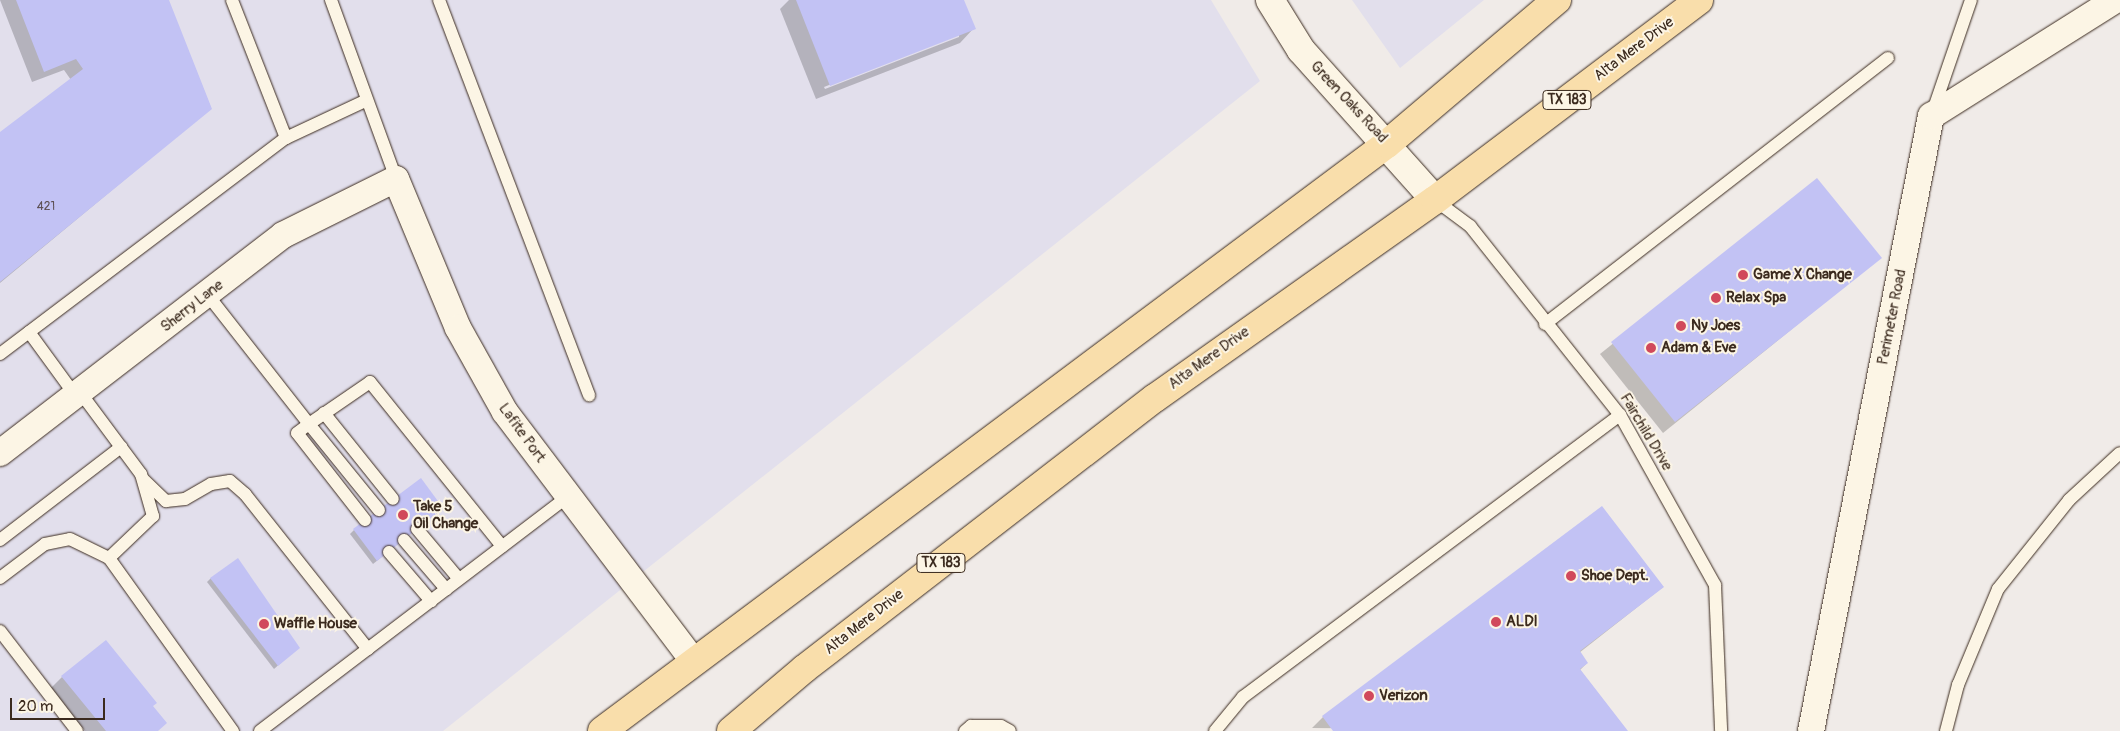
<!DOCTYPE html>
<html>
<head>
<meta charset="utf-8">
<style>
  body { margin:0 }
  #map { position:relative; width:2120px; height:731px; overflow:hidden; background:#f0ebe8; font-family:Pangolin,sans-serif }
  div>[style] { position:absolute }
  .built>* { inset:0; background:#e2dfec }
  .shadow>* { inset:0; background:#0003 }
  .building>* { inset:0; background:#c2c2f4 }
  .roads { filter:drop-shadow(0 0 1px #3b2a1e) drop-shadow(0 0 1px #3b2a1e) }
  .service>* { height:12px; margin:-6px; padding:0 6px; transform-origin:6px; border-radius:6px; background:#fcf5e5 }
  .minor>* { height:26px; margin:-13px; padding:0 13px; transform-origin:13px; border-radius:13px; background:#fcf5e5 }
  .secondary>* { height:28px; margin:-14px; padding:0 14px; transform-origin:14px; border-radius:14px; background:#fcf5e5 }
  .primary>* { height:28px; margin:-14px; padding:0 14px; transform-origin:14px; border-radius:14px; background:#f9deab }
  .dots>* { width:14px; height:14px; translate:-50% -50%; box-sizing:border-box; border:2px solid #fcf5e5; border-radius:50% }
  span { translate:-50% -50%; white-space:nowrap; text-align:center; line-height:1.15; -webkit-text-stroke:4px #fcf5e5; paint-order:stroke }
  .number-label { font-size:12px; color:#5d5054 }
  .number-label span { -webkit-text-stroke-width:0 }
  .shield-label span { padding:1px 4px; background:#fcf5e5; border:1px solid; border-radius:4px; -webkit-text-stroke-width:0 }
  .shield-label { font-size:14px; color:#3b2a1e; font-weight:700 }
  .street-label { font-size:15px; color:#3b2a1e }
  .poi-label { font-size:15px; color:#3b2a1e; font-weight:700 }
  .left { translate:0 -50%; text-align:left }
  .scale { position:absolute; left:10px; top:698px; width:95px; height:22px; box-sizing:border-box; border:2px solid #3b2a1e; border-top:0; padding-left:6px; font-size:15px; line-height:18px; white-space:nowrap; color:#3b2a1e; -webkit-text-stroke:4px #fcf5e5; paint-order:stroke }
</style>
</head>
<body>
<div id="map">
  <div class="built">
    <i style="clip-path:polygon(0 0,1211px 0,1260px 81px,443px 731px,0 731px)"></i>
    <i style="clip-path:polygon(1352px 0,1484px 0,1400px 68px)"></i>
  </div>
  <div class="shadow">
    <i style="clip-path:polygon(0 0,168px 0,211px 108px,0 283px,0 134px,71px 80px,64px 70px,32px 82px)"></i>
    <i style="clip-path:polygon(evenodd,789px 0,963px 0,974px 28px,960px 43px,816px 99px,780px 9px,789px 0,959px 34px,959px 37px,825px 89px,824px 87px,959px 34px)"></i>
    <i style="clip-path:polygon(1817px 180px,1880px 258px,1663px 433px,1600px 354px)"></i>
    <i style="clip-path:polygon(438px 512px,373px 564px,350px 534px,354px 530px)"></i>
    <i style="clip-path:polygon(211px 578px,294px 651px,274px 669px,207px 582px)"></i>
    <i style="clip-path:polygon(1663px 587px,1579px 653px,1587px 663px,1580px 670px,1627px 731px,1312px 728px,1323px 717px)"></i>
    <i style="clip-path:polygon(62px 677px,152px 706px,158px 731px,85px 731px,51px 688px)"></i>
  </div>
  <div class="building">
    <i style="clip-path:polygon(16px 0,169px 0,212px 109px,0 282px,0 132px,83px 69px,76px 59px,44px 72px)"></i>
    <i style="clip-path:polygon(796px 0,964px 0,976px 29px,830px 86px)"></i>
    <i style="clip-path:polygon(1817px 178px,1882px 258px,1675px 422px,1611px 342px)"></i>
    <i style="clip-path:polygon(421px 478px,443px 508px,377px 561px,353px 529px)"></i>
    <i style="clip-path:polygon(1602px 506px,1664px 587px,1580px 651px,1588px 663px,1580px 669px,1628px 731px,1333px 731px,1322px 716px)"></i>
    <i style="clip-path:polygon(238px 558px,300px 648px,278px 666px,210px 578px)"></i>
    <i style="clip-path:polygon(106px 640px,157px 703px,153px 706px,167px 723px,158px 731px,106px 731px,61px 676px)"></i>
  </div>
  <div class="roads">
    <div class="service">
      <i style="left:331px;top:0;width:190px;rotate:70deg"></i>
      <i style="left:439px;top:0;width:423px;rotate:69.2deg"></i>
      <i style="left:1933px;top:111px;width:117px;rotate:-71.1deg"></i>
      <i style="left:286px;top:138px;width:89px;rotate:-25.1deg"></i>
      <i style="left:1435px;top:200px;width:44px;rotate:36.6deg"></i>
      <i style="left:1470px;top:226px;width:241px;rotate:51.6deg"></i>
      <i style="left:1620px;top:415px;width:195px;rotate:60.8deg"></i>
      <i style="left:1715px;top:585px;width:146px;rotate:87.6deg"></i>
      <i style="left:207px;top:294px;width:165px;rotate:51.9deg"></i>
      <i style="left:309px;top:424px;width:74px;rotate:-34.5deg"></i>
      <i style="left:370px;top:382px;width:211px;rotate:51.2deg"></i>
      <i style="left:1545px;top:324px;width:434px;rotate:-37.8deg"></i>
      <i style="left:29px;top:332px;width:78px;rotate:53.9deg"></i>
      <i style="left:0;top:354px;width:358px;rotate:-37.1deg"></i>
      <i style="left:286px;top:138px;width:148px;rotate:-111.4deg"></i>
      <i style="left:80px;top:392px;width:102px;rotate:53.4deg"></i>
      <i style="left:141px;top:474px;width:44px;rotate:74.1deg"></i>
      <i style="left:153px;top:516px;width:61px;rotate:136.3deg"></i>
      <i style="left:109px;top:558px;width:213px;rotate:54.4deg"></i>
      <i style="left:324px;top:413px;width:110px;rotate:51.3deg"></i>
      <i style="left:143px;top:479px;width:32px;rotate:44deg"></i>
      <i style="left:166px;top:501px;width:19px;rotate:-6deg"></i>
      <i style="left:185px;top:499px;width:30px;rotate:-30deg"></i>
      <i style="left:211px;top:484px;width:19px;rotate:-9deg"></i>
      <i style="left:230px;top:481px;width:20px;rotate:41deg"></i>
      <i style="left:245px;top:494px;width:198px;rotate:51.6deg"></i>
      <i style="left:365px;top:520px;width:110px;rotate:-128deg"></i>
      <i style="left:297px;top:433px;width:15px;rotate:-37deg"></i>
      <i style="left:309px;top:424px;width:111px;rotate:50.9deg"></i>
      <i style="left:417px;top:529px;width:65px;rotate:50deg"></i>
      <i style="left:0;top:540px;width:153px;rotate:-37.5deg"></i>
      <i style="left:404px;top:540px;width:65px;rotate:49.4deg"></i>
      <i style="left:389px;top:552px;width:65px;rotate:49.4deg"></i>
      <i style="left:0;top:578px;width:56px;rotate:-37.1deg"></i>
      <i style="left:45px;top:544px;width:25px;rotate:-11deg"></i>
      <i style="left:70px;top:539px;width:43px;rotate:26deg"></i>
      <i style="left:0;top:631px;width:126px;rotate:52.4deg"></i>
      <i style="left:260px;top:731px;width:387px;rotate:-37.3deg"></i>
      <i style="left:965px;top:731px;width:8px;rotate:-40deg"></i>
      <i style="left:971px;top:726px;width:30px"></i>
      <i style="left:1001px;top:726px;width:10px;rotate:29deg"></i>
      <i style="left:1215px;top:731px;width:44px;rotate:-50.5deg"></i>
      <i style="left:1243px;top:697px;width:471px;rotate:-36.8deg"></i>
      <i style="left:1946px;top:731px;width:48px;rotate:-75.4deg"></i>
      <i style="left:1958px;top:685px;width:104px;rotate:-67.4deg"></i>
      <i style="left:1998px;top:589px;width:114px;rotate:-51.4deg"></i>
      <i style="left:2069px;top:500px;width:69px;rotate:-42.7deg"></i>
    </div>
    <div class="minor">
      <i style="left:0;top:453px;width:357px;rotate:-37.6deg"></i>
      <i style="left:283px;top:235px;width:126px;rotate:-26.4deg"></i>
      <i style="left:396px;top:179px;width:161px;rotate:67.4deg"></i>
      <i style="left:458px;top:328px;width:96px;rotate:60.8deg"></i>
      <i style="left:505px;top:412px;width:312px;rotate:52.9deg"></i>
      <i style="left:1811px;top:731px;width:627px;rotate:-78.96deg"></i>
      <i style="left:1931px;top:116px;width:218px;rotate:-32.2deg"></i>
    </div>
    <div class="secondary">
      <i style="left:1270px;top:0;width:59px;rotate:58.2deg"></i>
      <i style="left:1301px;top:50px;width:201px;rotate:48.2deg"></i>
    </div>
    <div class="primary">
      <i style="left:602px;top:731px;width:980px;rotate:-36.79deg"></i>
      <i style="left:1387px;top:144px;width:223px;rotate:-40.3deg"></i>
      <i style="left:731px;top:731px;width:96px;rotate:-40.3deg"></i>
      <i style="left:804px;top:669px;width:443px;rotate:-37.7deg"></i>
      <i style="left:1155px;top:398px;width:343px;rotate:-35.3deg"></i>
      <i style="left:1435px;top:200px;width:331px;rotate:-37.1deg"></i>
    </div>
  </div>
  <div class="dots">
    <i style="left:1743px;top:275px;background:#d1495b"></i>
    <i style="left:1716px;top:298px;background:#d1495b"></i>
    <i style="left:1681px;top:326px;background:#d1495b"></i>
    <i style="left:1651px;top:348px;background:#d1495b"></i>
    <i style="left:403px;top:515px;background:#d1495b"></i>
    <i style="left:1571px;top:576px;background:#d1495b"></i>
    <i style="left:1496px;top:622px;background:#d1495b"></i>
    <i style="left:264px;top:624px;background:#d1495b"></i>
    <i style="left:1369px;top:696px;background:#d1495b"></i>
  </div>
  <div class="number-label">
    <span style="left:46px;top:207px">421</span>
  </div>
  <div class="shield-label">
    <span style="left:1567px;top:100px">TX 183</span>
    <span style="left:941px;top:563px">TX 183</span>
  </div>
  <div class="street-label">
    <span style="left:1634px;top:49px;rotate:-37deg">Alta Mere Drive</span>
    <span style="left:1349px;top:102px;rotate:47deg">Green Oaks Road</span>
    <span style="left:192px;top:306px;rotate:-38deg">Sherry Lane</span>
    <span style="left:1892px;top:317px;rotate:-79deg">Perimeter Road</span>
    <span style="left:1209px;top:358px;rotate:-36deg">Alta Mere Drive</span>
    <span style="left:1646px;top:432px;rotate:59deg">Fairchild Drive</span>
    <span style="left:522px;top:433px;rotate:54deg">Lafite Port</span>
    <span style="left:864px;top:622px;rotate:-38deg">Alta Mere Drive</span>
  </div>
  <div class="poi-label">
    <span class="left" style="left:1753px;top:275px">Game X Change</span>
    <span class="left" style="left:1726px;top:298px">Relax Spa</span>
    <span class="left" style="left:1691px;top:326px">Ny Joes</span>
    <span class="left" style="left:1661px;top:348px">Adam &amp; Eve</span>
    <span class="left" style="left:413px;top:515px">Take 5<br>Oil Change</span>
    <span class="left" style="left:1581px;top:576px">Shoe Dept.</span>
    <span class="left" style="left:1506px;top:622px">ALDI</span>
    <span class="left" style="left:274px;top:624px">Waffle House</span>
    <span class="left" style="left:1379px;top:696px">Verizon</span>
  </div>
  <div class="scale">20 m</div>
</div>
</body>
</html>
